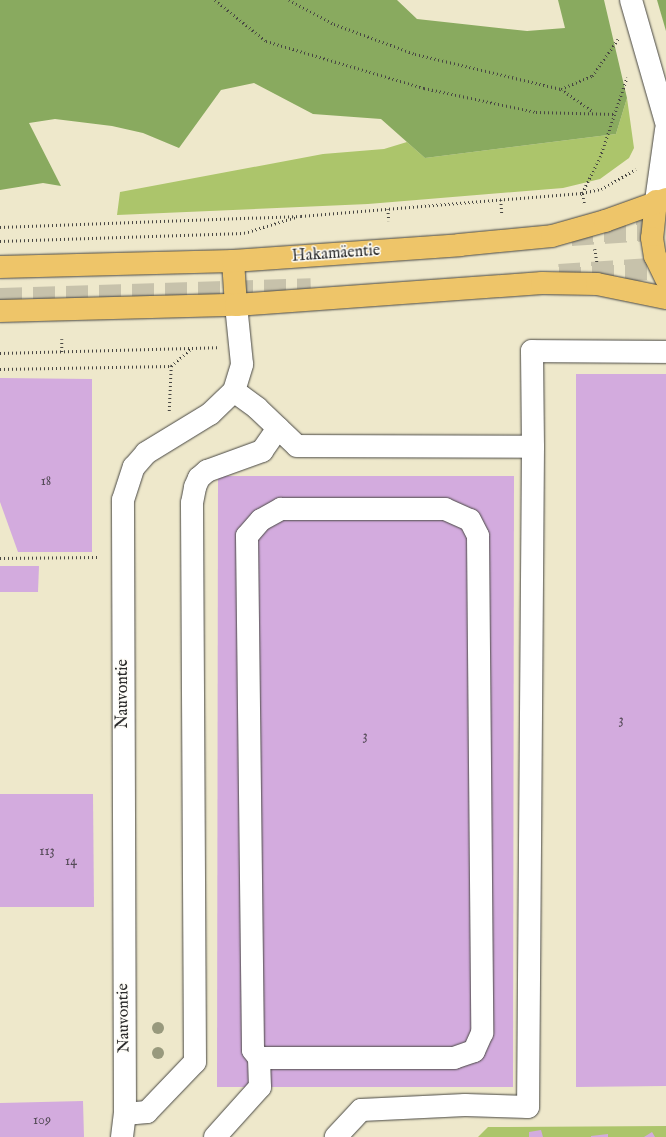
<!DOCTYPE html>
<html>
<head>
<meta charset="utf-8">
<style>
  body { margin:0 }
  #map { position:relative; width:666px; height:1137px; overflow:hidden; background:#eee8cb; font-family:"IM FELL English",serif }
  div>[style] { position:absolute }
  .green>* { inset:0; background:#acc56b }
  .forest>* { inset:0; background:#89aa5f }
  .building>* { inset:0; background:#d3abde }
  .major-tunnel>* { height:22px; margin-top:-11px; transform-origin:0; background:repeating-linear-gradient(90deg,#c7c2ab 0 22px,transparent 0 33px) }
  .path>* { height:2.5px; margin-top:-1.25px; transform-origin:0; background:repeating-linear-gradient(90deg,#484743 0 1px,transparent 0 4px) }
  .roads { filter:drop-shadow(0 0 1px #484743) drop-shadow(0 0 1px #484743) }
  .minor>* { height:22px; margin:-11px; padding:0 11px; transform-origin:11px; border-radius:11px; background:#fff }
  .major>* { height:22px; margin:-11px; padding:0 11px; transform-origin:11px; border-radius:11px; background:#eec569 }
  .trees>* { width:12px; height:12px; margin:-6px; border-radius:50%; background:#98997d }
  span { translate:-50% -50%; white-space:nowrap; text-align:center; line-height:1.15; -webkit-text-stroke:3px #fdfcf7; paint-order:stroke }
  .number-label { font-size:14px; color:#554b58 }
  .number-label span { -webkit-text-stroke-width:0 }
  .street-label { font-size:16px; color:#2b2b2b }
</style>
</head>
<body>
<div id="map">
  <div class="green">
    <i style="clip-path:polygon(627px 98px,634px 148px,629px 158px,600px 179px,563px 188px,368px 204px,117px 215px,120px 192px,323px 154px,384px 149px,407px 142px,425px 158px,616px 134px)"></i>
    <i style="clip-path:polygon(666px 1126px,666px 1137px,478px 1137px,488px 1127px)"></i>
  </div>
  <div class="forest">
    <i style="clip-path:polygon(0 0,397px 0,417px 19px,527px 31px,565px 28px,558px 0,604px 0,627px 98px,616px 134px,425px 158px,381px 119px,313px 114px,254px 83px,221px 90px,179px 148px,143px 133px,112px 126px,55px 119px,29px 123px,61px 186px,43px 183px,0 190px)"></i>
    <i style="clip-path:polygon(657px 0,666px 0,666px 31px)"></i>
  </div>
  <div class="building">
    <i style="clip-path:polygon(576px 374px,666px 374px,666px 1086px,576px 1087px)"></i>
    <i style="clip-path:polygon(0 378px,92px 379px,92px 552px,18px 552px,0 502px)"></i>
    <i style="clip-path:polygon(218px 476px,514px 476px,513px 1087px,217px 1087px)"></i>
    <i style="clip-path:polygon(0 566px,39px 566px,38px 592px,0 592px)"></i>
    <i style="clip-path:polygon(0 794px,93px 794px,94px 907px,0 907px)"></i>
    <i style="clip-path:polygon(83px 1101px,84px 1137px,0 1137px,0 1103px)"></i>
    <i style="clip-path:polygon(541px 1130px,543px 1137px,529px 1137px,529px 1132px)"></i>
    <i style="clip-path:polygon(652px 1132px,655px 1137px,644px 1137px)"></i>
    <i style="clip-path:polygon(608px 1134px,608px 1137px,591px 1137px,591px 1136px)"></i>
  </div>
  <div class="major-tunnel">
    <i style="left:571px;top:235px;width:95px;rotate:-3.6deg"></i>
    <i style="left:559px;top:275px;width:107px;rotate:-3.7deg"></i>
    <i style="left:0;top:299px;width:311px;rotate:-1.8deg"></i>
  </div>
  <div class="path">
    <i style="left:215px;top:0;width:65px;rotate:38.8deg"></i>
    <i style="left:266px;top:41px;width:165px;rotate:16.6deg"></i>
    <i style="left:424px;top:88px;width:115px;rotate:12.1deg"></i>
    <i style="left:536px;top:112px;width:79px;rotate:1.5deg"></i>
    <i style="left:289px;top:0;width:51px;rotate:28.1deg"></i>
    <i style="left:334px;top:24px;width:86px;rotate:20.3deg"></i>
    <i style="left:415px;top:54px;width:150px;rotate:13.5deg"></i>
    <i style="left:561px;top:89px;width:38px;rotate:35deg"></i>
    <i style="left:561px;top:89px;width:34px;rotate:-23deg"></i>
    <i style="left:592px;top:76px;width:45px;rotate:-54.9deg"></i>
    <i style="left:501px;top:200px;width:13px;rotate:86deg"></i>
    <i style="left:584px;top:203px;width:10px;rotate:-101deg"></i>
    <i style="left:582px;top:193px;width:40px;rotate:-63.4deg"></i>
    <i style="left:600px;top:157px;width:84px;rotate:-71.4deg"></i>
    <i style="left:388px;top:209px;width:12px;rotate:85deg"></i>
    <i style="left:0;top:227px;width:301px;rotate:-2.1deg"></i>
    <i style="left:301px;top:216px;width:282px;rotate:-4.7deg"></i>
    <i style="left:582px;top:193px;width:19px;rotate:-12deg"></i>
    <i style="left:601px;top:189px;width:40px;rotate:-29.7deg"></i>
    <i style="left:0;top:241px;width:244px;rotate:-1.9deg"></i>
    <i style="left:244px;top:233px;width:54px;rotate:-17.1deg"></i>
    <i style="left:595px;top:249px;width:13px;rotate:81deg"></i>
    <i style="left:62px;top:339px;width:13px;rotate:90deg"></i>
    <i style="left:0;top:353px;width:191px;rotate:-1.5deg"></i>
    <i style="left:0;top:369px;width:171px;rotate:-1deg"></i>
    <i style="left:171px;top:366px;width:28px;rotate:-41deg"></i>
    <i style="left:192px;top:348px;width:25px;rotate:-2deg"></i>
    <i style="left:169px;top:411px;width:45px;rotate:-87.5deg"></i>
    <i style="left:0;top:558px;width:99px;rotate:-0.6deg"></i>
  </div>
  <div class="roads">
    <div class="minor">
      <i style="left:631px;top:0;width:127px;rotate:74deg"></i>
      <i style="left:656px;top:201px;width:72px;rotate:-82deg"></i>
      <i style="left:234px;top:391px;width:29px;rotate:36deg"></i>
      <i style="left:257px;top:408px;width:55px;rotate:43.5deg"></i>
      <i style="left:297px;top:446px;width:236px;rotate:0.2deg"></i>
      <i style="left:533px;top:447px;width:660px;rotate:90.43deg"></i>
      <i style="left:528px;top:1107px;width:63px;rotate:-178.2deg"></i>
      <i style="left:465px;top:1105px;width:104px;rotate:177.2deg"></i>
      <i style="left:361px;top:1110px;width:37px;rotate:133deg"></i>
      <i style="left:533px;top:447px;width:96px;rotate:-90.6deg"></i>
      <i style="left:532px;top:351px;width:134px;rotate:0.4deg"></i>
      <i style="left:125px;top:1114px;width:22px;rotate:-5deg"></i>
      <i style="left:147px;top:1112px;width:69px;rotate:-46.2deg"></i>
      <i style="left:195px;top:1062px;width:559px;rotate:-90.31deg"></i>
      <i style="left:192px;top:503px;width:16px;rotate:-79deg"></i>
      <i style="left:195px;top:487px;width:10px;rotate:-66deg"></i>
      <i style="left:199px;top:478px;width:11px;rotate:-41deg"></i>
      <i style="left:207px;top:471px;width:59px;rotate:-20deg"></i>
      <i style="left:262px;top:451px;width:28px;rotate:-55deg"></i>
      <i style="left:122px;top:1137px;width:23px;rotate:-83deg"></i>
      <i style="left:125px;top:1114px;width:614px;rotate:-90.19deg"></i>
      <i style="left:123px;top:500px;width:35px;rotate:-72deg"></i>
      <i style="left:134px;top:467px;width:18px;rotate:-49deg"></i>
      <i style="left:146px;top:453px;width:75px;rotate:-31.4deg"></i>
      <i style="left:210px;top:414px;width:33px;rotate:-44deg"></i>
      <i style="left:234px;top:391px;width:28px;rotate:-73deg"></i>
      <i style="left:242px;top:364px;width:59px;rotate:-95.8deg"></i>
      <i style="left:215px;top:1137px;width:67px;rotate:-48deg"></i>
      <i style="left:260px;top:1087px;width:29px;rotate:-92deg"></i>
      <i style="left:259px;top:1058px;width:10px;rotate:-127deg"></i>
      <i style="left:253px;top:1050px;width:514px;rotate:-90.67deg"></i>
      <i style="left:247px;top:536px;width:21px;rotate:-49deg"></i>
      <i style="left:261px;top:520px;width:23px;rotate:-29deg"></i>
      <i style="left:281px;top:509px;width:164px"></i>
      <i style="left:445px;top:509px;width:27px;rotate:24deg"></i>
      <i style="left:470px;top:520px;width:18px;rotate:63deg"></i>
      <i style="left:478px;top:536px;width:497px;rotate:89.5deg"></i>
      <i style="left:482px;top:1033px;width:20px;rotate:114deg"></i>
      <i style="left:474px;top:1051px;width:21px;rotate:161deg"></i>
      <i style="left:454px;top:1058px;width:195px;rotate:180deg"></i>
    </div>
    <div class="major">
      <i style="left:656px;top:201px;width:37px;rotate:96deg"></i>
      <i style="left:652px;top:238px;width:18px;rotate:81deg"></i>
      <i style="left:655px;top:256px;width:25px;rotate:64deg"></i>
      <i style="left:233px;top:261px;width:44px;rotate:86.1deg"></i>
      <i style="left:0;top:267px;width:233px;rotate:-1.5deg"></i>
      <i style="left:233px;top:261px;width:227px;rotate:-4deg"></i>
      <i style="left:459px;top:245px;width:93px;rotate:-5.5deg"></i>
      <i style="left:552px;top:236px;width:55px;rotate:-15.8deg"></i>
      <i style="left:605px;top:221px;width:65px;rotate:-19.8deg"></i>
      <i style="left:0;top:311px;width:236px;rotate:-1.5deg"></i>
      <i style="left:236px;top:305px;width:307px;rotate:-4.1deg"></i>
      <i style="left:542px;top:283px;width:55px;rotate:1deg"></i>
      <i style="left:597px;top:284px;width:70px;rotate:11.5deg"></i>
    </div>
  </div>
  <div class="trees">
    <i style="left:158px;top:1028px"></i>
    <i style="left:158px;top:1053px"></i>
  </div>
  <div class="number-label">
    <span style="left:46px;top:481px">18</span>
    <span style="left:621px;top:720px">3</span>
    <span style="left:365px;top:736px">3</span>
    <span style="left:47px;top:851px">113</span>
    <span style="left:71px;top:861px">14</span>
    <span style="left:42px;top:1120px">109</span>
  </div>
  <div class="street-label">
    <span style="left:336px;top:254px;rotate:-4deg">Hakamäentie</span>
    <span style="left:123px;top:694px;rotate:-90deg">Nauvontie</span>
    <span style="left:124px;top:1018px;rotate:-91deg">Nauvontie</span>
  </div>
</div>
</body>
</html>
